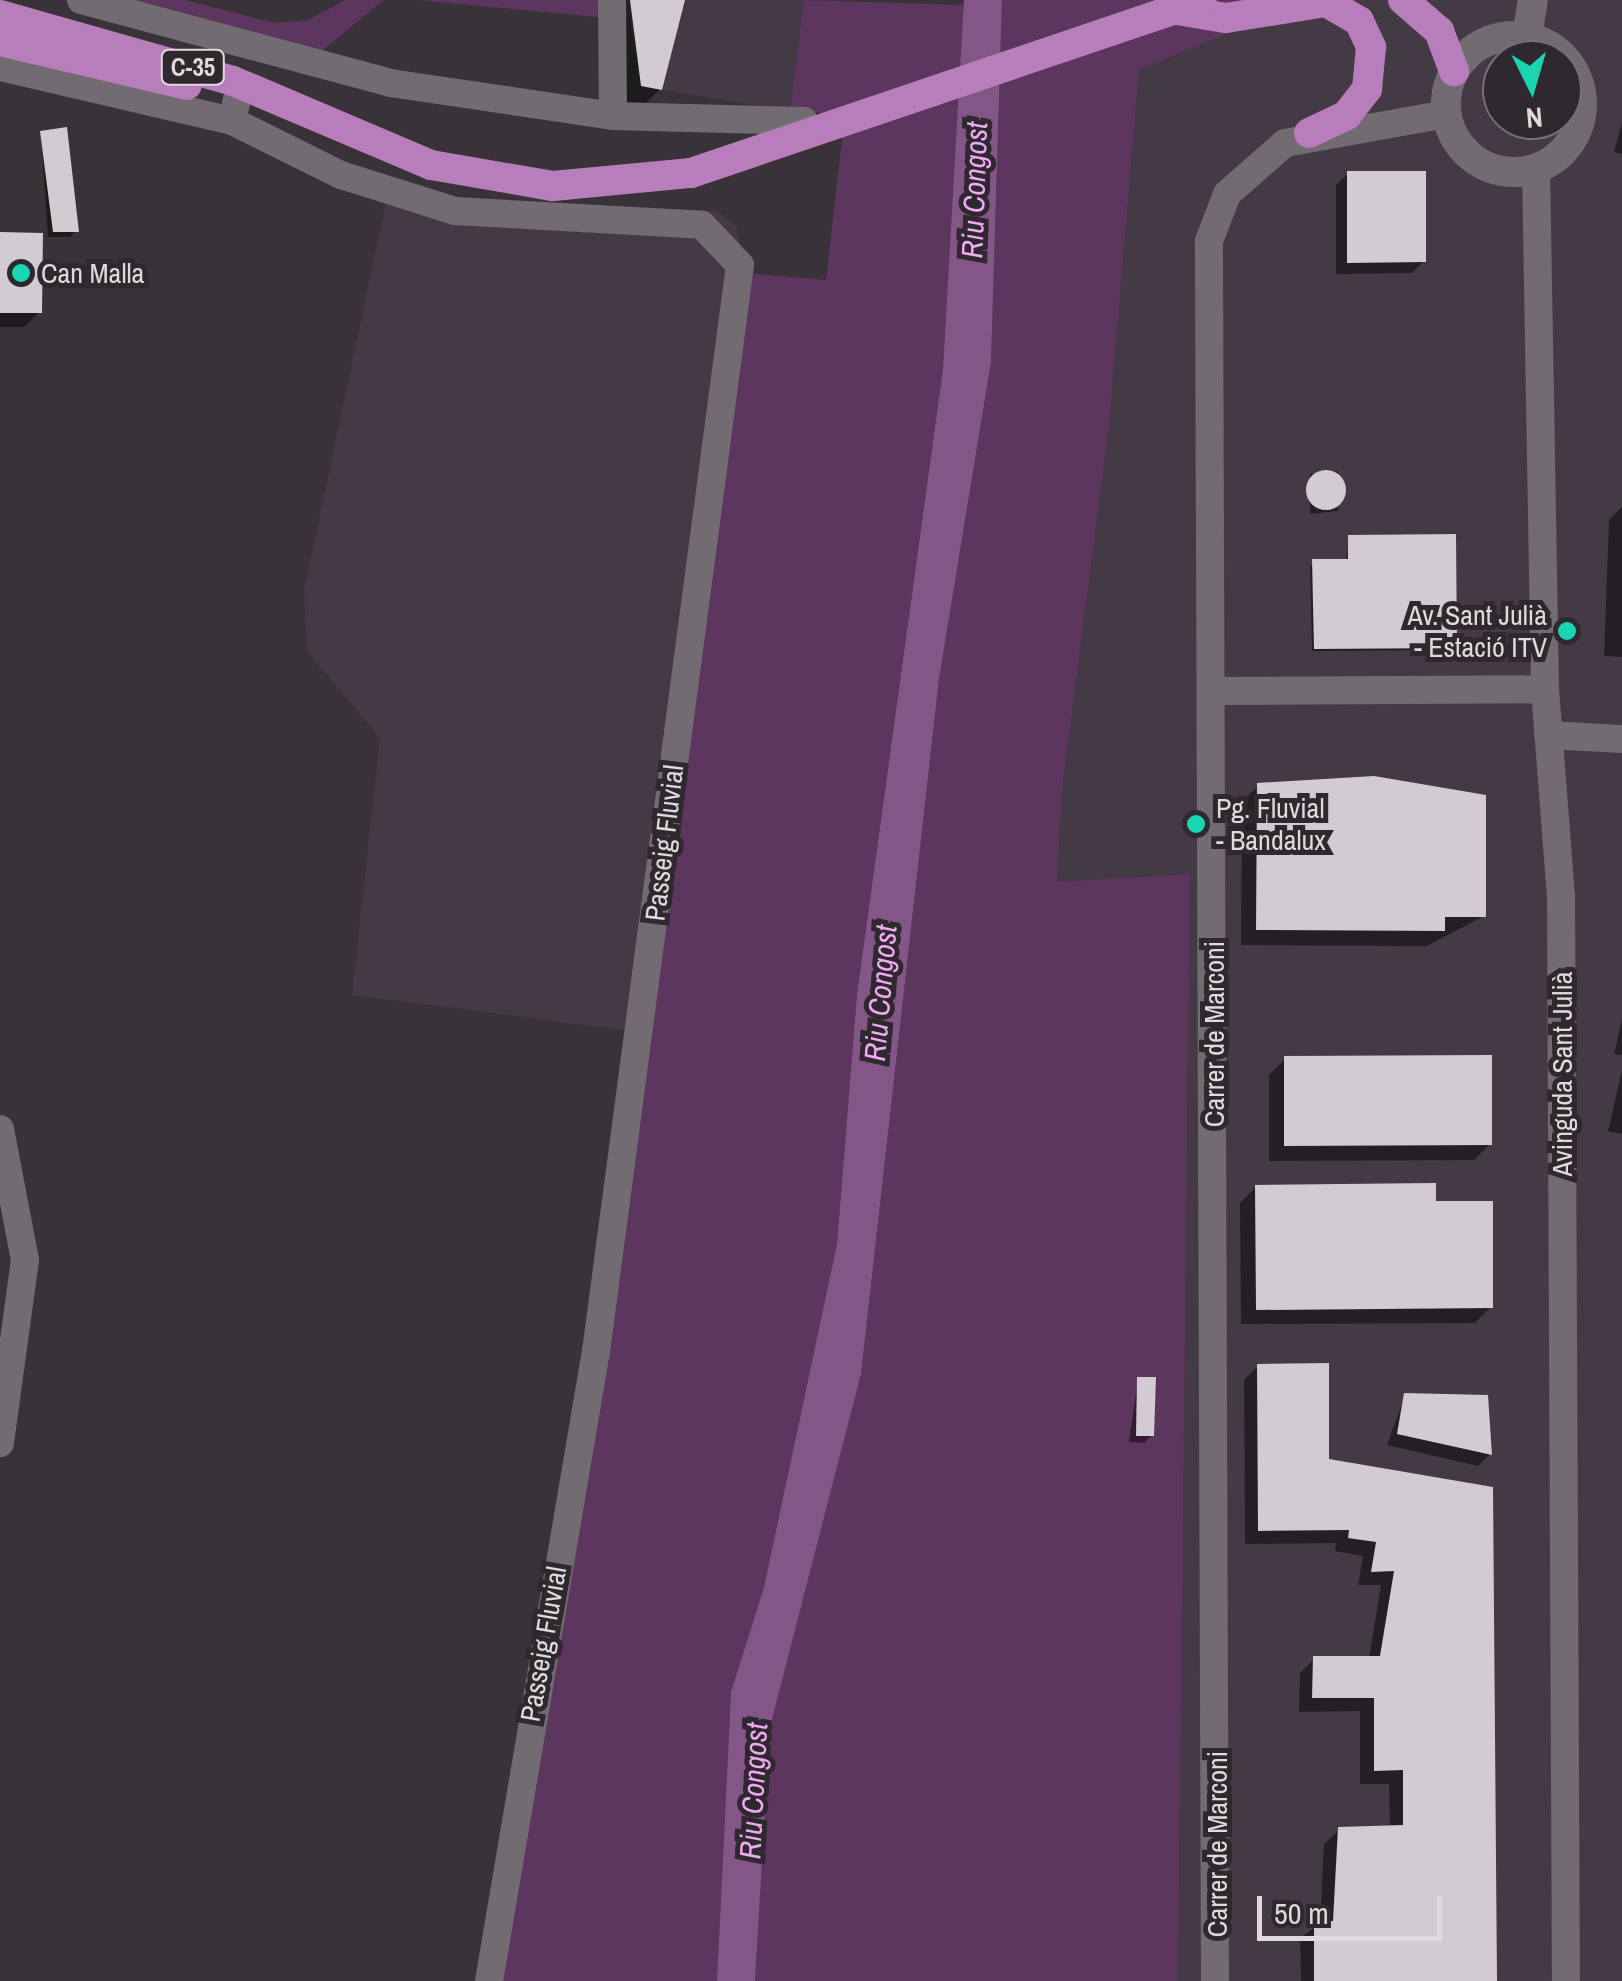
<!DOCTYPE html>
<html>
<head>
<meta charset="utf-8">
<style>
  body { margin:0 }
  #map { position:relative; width:1622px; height:1981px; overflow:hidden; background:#393339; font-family:"Archivo Narrow",sans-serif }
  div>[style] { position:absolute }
  .built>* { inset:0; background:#443a45 }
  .green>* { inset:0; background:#5c365e }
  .water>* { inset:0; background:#845587 }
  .shadow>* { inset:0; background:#0007 }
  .building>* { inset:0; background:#d2cbd2 }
  .round { border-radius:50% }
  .street>* { height:28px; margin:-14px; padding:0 14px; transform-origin:14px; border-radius:14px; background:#726c72 }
  .secondary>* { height:30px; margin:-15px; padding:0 15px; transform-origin:15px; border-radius:15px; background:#726c72 }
  .secondary>.ring { margin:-15px; padding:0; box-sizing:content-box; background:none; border:30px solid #726c72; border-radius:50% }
  .highway>* { height:30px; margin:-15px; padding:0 15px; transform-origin:15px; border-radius:15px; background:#b87ebb }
  .dots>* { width:28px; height:28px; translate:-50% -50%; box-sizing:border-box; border:5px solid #2f292f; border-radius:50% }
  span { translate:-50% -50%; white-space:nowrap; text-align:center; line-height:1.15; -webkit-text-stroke:10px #2f292f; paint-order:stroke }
  .shield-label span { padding:2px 8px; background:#2f292f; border:2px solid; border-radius:8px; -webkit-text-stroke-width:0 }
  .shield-label { font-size:25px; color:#dedade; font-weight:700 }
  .poi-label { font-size:28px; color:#dedade }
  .left { translate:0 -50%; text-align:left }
  .right { translate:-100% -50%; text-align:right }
  .street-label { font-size:28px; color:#dedade }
  .water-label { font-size:30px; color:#f0aaf4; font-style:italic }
  .north { position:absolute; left:1482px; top:40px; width:100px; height:100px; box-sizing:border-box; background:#2f292f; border:2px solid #757075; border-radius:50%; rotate:175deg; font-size:28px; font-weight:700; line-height:40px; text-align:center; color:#dedade }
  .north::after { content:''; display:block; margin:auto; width:35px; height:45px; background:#19d5b2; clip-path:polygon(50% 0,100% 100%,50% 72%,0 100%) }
  .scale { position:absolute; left:1257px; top:1896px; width:185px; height:45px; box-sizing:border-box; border:5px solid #dedade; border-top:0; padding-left:12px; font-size:30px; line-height:35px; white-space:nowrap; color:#dedade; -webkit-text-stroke:8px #2f292f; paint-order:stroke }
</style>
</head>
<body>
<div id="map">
  <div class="built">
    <i style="clip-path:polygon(626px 0,804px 0,790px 111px,641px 86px)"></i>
    <i style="clip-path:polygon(evenodd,1310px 0,1622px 0,1622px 1981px,1178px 1981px,1190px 875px,1057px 882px,1062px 790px,1109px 427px,1139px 70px,1310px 0,1502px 60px,1562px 60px,1562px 120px,1502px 120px,1502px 60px)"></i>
    <i style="clip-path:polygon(391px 178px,476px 202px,717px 211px,736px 226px,745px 273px,648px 1033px,352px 995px,380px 738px,307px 651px,304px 591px)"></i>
  </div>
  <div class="green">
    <i style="clip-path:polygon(136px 0,185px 0,275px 23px,308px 20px,345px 0,384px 0,318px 54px)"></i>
    <i style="clip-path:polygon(417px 0,626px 0,629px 19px,597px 17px)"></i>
    <i style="clip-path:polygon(804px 0,965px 5px,943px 369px,857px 994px,837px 1244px,764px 1587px,731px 1692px,717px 1981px,502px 1981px,745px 273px,826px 280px,845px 114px,790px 111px)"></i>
    <i style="clip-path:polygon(1002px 0,1310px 0,1139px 70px,1109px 427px,1062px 790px,1057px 882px,1190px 874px,1178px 1981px,755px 1981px,770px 1727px,861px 1374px,939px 679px,991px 362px)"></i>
  </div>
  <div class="water">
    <i style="clip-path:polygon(964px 0,1002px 0,991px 362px,939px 679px,861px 1374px,770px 1727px,755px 1981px,717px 1981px,731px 1692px,764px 1587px,837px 1244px,857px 994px,943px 369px)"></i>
  </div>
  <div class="shadow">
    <i style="clip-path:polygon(608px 0,682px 0,660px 89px,644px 105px,626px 102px)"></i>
    <i style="clip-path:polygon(1622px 123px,1622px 154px,1614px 152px)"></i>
    <i style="clip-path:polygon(41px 134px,76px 231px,70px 237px,48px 237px)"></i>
    <i style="clip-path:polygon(1348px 174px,1424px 261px,1412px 273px,1336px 274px,1336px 185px)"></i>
    <i style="clip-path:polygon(0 235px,39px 312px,24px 327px,0 327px)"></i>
    <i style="clip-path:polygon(1338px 471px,1338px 511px,1310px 514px,1310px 474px)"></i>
    <i style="clip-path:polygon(1622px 507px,1622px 657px,1604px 656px,1609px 520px)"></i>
    <i style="clip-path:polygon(1349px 537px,1454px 647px,1451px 650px,1312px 651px,1310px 565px,1346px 562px)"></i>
    <i style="clip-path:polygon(1258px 786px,1484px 916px,1427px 946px,1241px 945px,1242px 802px)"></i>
    <i style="clip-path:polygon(1622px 1019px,1622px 1055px,1614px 1054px)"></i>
    <i style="clip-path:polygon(1285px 1059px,1490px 1144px,1474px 1160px,1269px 1161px,1269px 1075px)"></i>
    <i style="clip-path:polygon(1622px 1070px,1622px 1134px,1608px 1131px)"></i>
    <i style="clip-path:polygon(1256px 1187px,1434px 1204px,1491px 1307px,1475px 1323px,1241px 1324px,1240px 1203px)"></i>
    <i style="clip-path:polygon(1258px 1366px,1327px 1461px,1490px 1489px,1495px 1981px,1301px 1981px,1300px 1938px,1320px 1924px,1324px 1844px,1339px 1830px,1390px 1828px,1389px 1784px,1360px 1784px,1360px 1711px,1299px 1712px,1300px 1673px,1314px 1659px,1369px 1658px,1381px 1585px,1358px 1585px,1363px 1556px,1335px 1551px,1336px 1543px,1245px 1544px,1244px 1380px)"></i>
    <i style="clip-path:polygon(1138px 1379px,1152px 1435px,1144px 1443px,1129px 1442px)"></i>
    <i style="clip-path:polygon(1405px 1395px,1489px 1405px,1490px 1454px,1478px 1466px,1387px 1445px)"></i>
  </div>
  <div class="building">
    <i style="clip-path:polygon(630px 0,685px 0,662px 90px,641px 86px)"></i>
    <i style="clip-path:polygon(67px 127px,79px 232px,53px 232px,40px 131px)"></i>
    <i style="clip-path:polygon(1347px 171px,1426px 171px,1426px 262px,1347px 263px)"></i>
    <i style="clip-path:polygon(0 232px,43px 233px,42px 313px,0 313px)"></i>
    <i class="round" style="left:1306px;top:470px;width:40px;height:40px"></i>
    <i style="clip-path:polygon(1456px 534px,1457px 648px,1314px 649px,1312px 559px,1348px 559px,1348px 535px)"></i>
    <i style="clip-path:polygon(1374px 776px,1486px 795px,1486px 917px,1445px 917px,1445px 931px,1256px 930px,1257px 783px)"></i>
    <i style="clip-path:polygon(1492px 1055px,1492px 1145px,1284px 1146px,1284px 1056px)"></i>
    <i style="clip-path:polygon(1436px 1183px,1436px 1201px,1493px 1201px,1493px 1308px,1256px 1310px,1255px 1185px)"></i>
    <i style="clip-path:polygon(1329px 1363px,1329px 1459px,1493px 1487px,1497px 1981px,1314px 1981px,1314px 1921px,1333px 1921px,1338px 1827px,1403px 1825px,1403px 1770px,1374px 1771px,1374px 1698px,1312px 1698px,1313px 1656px,1380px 1656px,1394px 1571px,1371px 1572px,1376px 1542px,1348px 1538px,1349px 1530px,1258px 1531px,1257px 1364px)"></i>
    <i style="clip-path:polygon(1137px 1377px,1156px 1377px,1154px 1436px,1136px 1436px)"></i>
    <i style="clip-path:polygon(1404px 1393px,1488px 1395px,1492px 1455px,1397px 1434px)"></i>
  </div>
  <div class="street">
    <i style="left:81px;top:0;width:320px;rotate:15deg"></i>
    <i style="left:390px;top:83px;width:225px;rotate:8.4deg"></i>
    <i style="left:613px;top:116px;width:191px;rotate:1.5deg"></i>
    <i style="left:612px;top:0;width:116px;rotate:89.5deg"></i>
    <i style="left:0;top:67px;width:238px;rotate:13.1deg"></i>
    <i style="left:237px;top:99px;width:23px;rotate:103deg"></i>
    <i style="left:232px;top:121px;width:122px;rotate:26.4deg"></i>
    <i style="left:341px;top:175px;width:120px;rotate:17.5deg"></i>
    <i style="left:455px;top:211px;width:247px;rotate:3.2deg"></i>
    <i style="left:702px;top:225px;width:55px;rotate:46.5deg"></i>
    <i style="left:740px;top:265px;width:1096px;rotate:97.55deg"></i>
    <i style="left:596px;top:1351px;width:639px;rotate:99.64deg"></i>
    <i style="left:1536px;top:168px;width:521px;rotate:89.01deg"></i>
    <i style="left:1545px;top:689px;width:207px;rotate:85.6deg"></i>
    <i style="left:1561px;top:895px;width:1086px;rotate:89.74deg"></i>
    <i style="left:1214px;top:691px;width:331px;rotate:-0.3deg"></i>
    <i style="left:1548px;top:735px;width:74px;rotate:3.1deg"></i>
    <i style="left:0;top:1129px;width:133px;rotate:79.2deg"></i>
    <i style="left:25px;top:1260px;width:185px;rotate:97.8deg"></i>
    <i style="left:1215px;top:1981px;width:1740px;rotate:-90.2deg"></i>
    <i style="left:1209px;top:241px;width:50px;rotate:-69deg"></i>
    <i style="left:1227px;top:194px;width:77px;rotate:-41.3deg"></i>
    <i style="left:1285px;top:143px;width:164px;rotate:-10.2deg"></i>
  </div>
  <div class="secondary">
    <i class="ring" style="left:1446px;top:36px;width:106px;height:106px"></i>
    <i style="left:1527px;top:37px;width:37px;rotate:-81deg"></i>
  </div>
  <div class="highway">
    <i style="left:1403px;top:0;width:48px;rotate:40.7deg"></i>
    <i style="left:1439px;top:31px;width:43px;rotate:69.4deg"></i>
    <i style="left:1177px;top:10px;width:50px;rotate:9.3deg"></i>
    <i style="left:1226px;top:18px;width:101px;rotate:-9.1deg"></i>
    <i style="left:1326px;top:2px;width:38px;rotate:30deg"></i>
    <i style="left:1359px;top:21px;width:29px;rotate:65deg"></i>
    <i style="left:1371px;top:47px;width:42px;rotate:95.4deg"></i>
    <i style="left:1367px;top:89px;width:33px;rotate:128deg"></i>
    <i style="left:1347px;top:115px;width:42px;rotate:154.7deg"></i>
    <i style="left:0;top:15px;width:242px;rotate:15.8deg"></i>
    <i style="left:233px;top:81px;width:215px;rotate:23deg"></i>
    <i style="left:431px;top:165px;width:124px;rotate:9.8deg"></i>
    <i style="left:553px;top:186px;width:139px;rotate:-5.4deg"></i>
    <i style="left:691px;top:173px;width:539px;rotate:-18.7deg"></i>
    <i style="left:0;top:41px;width:192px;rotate:13.2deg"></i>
  </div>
  <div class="dots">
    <i style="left:21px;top:273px;background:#19d5b2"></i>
    <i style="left:1567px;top:631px;background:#19d5b2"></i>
    <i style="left:1196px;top:824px;background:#19d5b2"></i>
  </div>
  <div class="shield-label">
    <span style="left:193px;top:67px">C-35</span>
  </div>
  <div class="poi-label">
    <span class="left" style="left:41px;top:273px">Can Malla</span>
    <span class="right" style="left:1547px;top:631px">Av. Sant Julià<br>- Estació ITV</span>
    <span class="left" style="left:1216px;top:824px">Pg. Fluvial<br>- Bandalux</span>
  </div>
  <div class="street-label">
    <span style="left:664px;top:843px;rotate:-83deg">Passeig Fluvial</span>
    <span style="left:1214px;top:1034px;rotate:-90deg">Carrer de Marconi</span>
    <span style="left:1562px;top:1074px;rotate:-90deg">Avinguda Sant Julià</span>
    <span style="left:543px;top:1644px;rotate:-80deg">Passeig Fluvial</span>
    <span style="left:1217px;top:1844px;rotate:-90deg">Carrer de Marconi</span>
  </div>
  <div class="water-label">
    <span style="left:974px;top:190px;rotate:-88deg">Riu Congost</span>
    <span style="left:880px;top:993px;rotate:-85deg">Riu Congost</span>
    <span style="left:753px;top:1791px;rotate:-87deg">Riu Congost</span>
  </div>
  <div class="north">N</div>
  <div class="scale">50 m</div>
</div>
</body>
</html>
